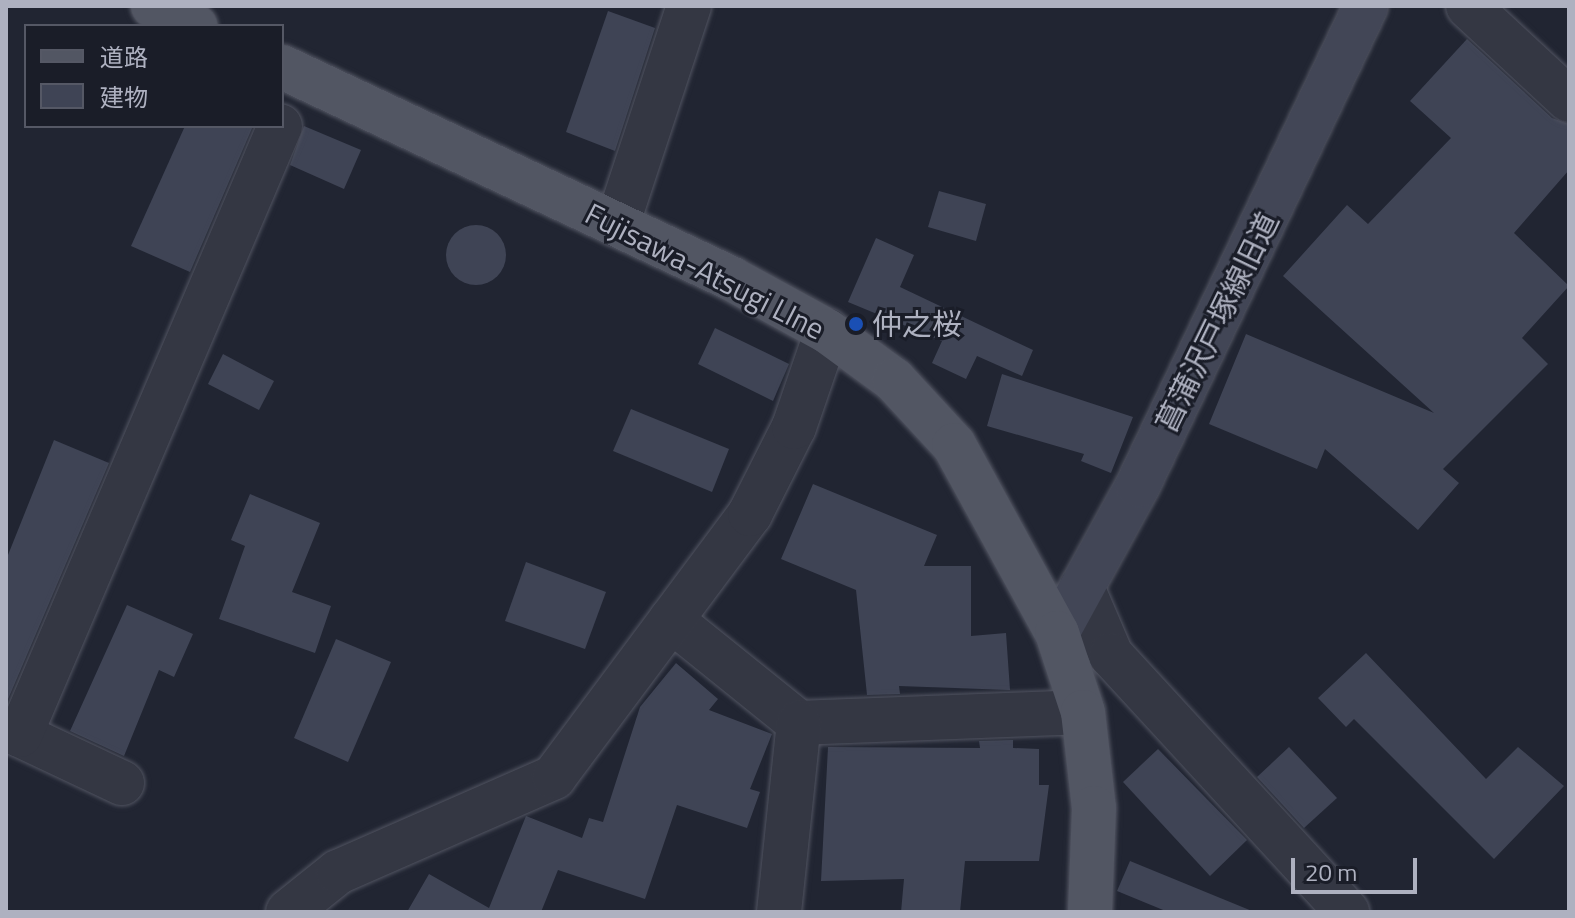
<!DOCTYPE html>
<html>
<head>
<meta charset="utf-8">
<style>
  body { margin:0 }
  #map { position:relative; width:1575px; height:918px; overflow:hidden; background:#212532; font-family:"Titillium Web","Noto Sans JP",sans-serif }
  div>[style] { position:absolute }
  .building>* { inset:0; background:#3f4455 }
  .round { border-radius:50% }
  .roads { filter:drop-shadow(0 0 2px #515461) drop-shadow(0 0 2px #515461) }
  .street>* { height:44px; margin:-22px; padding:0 22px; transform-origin:22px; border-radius:22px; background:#343743 }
  .secondary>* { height:44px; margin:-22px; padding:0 22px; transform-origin:22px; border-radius:22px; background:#424656 }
  .primary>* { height:44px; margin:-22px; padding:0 22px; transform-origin:22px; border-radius:22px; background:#525663 }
  .dots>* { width:22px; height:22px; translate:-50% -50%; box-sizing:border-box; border:4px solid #1a1d28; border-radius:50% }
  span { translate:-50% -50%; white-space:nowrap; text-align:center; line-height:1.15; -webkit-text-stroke:6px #1a1d28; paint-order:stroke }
  .street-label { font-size:30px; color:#aeb1c0 }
  .poi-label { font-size:30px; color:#aeb1c0 }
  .left { translate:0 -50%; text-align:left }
  .frame { position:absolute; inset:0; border:8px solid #aeb1c0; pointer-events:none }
  .legend { position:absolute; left:24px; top:24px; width:260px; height:104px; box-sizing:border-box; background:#1a1d28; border:2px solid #555865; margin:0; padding:10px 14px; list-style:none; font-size:24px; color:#aeb1c0 }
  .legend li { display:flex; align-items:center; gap:16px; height:40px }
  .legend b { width:40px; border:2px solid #555865 }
  .scale { position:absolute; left:1291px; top:858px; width:126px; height:36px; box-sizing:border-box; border:4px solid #aeb1c0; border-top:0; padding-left:10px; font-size:24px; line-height:28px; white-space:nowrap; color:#aeb1c0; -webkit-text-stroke:6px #1a1d28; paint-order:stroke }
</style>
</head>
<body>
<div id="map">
  <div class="building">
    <i style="clip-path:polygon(608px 11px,655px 28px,615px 151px,566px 132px)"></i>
    <i style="clip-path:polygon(1467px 39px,1552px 118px,1569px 124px,1569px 170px,1514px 233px,1569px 286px,1522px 338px,1548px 364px,1443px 469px,1459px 483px,1418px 530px,1325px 449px,1317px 469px,1209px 424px,1246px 334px,1434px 413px,1283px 276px,1347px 205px,1368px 224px,1451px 138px,1410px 101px)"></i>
    <i style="clip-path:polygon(185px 126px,253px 126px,190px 272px,131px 246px)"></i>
    <i style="clip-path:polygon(304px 126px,361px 150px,344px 189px,290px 165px)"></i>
    <i style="clip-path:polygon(939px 191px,986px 204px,976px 241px,928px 227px)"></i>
    <i class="round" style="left:446px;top:225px;width:60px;height:60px"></i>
    <i style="clip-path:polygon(876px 238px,914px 255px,900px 287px,1033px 350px,1022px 376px,977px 356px,966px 379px,932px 363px,942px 341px,848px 302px)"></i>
    <i style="clip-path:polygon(715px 328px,789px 364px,773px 401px,698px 364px)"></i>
    <i style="clip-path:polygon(223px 354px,274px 381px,259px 410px,208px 384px)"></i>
    <i style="clip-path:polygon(1002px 374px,1133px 417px,1111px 473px,1081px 461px,1084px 454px,987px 426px)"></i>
    <i style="clip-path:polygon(631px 409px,729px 449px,712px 492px,613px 451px)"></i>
    <i style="clip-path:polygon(54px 440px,109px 463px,6px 704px,6px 560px)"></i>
    <i style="clip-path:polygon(813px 484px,937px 535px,924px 566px,971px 566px,971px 636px,1006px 633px,1010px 690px,899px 686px,900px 694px,867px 695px,856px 590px,781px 559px)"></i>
    <i style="clip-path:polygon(250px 494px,320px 523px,292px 592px,331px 606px,315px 653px,219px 619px,245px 546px,231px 540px)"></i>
    <i style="clip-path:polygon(526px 562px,606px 592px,585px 649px,505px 621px)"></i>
    <i style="clip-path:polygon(127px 605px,193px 634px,174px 677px,159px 670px,124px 756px,70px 731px)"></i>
    <i style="clip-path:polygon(336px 639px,391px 662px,348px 762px,294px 738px)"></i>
    <i style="clip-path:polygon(1366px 653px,1486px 779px,1518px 747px,1564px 786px,1494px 859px,1354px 719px,1346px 727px,1318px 698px)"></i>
    <i style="clip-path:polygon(676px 663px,718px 699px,709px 710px,772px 734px,750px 789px,760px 792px,747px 828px,677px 805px,645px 899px,558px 870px,541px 912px,407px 912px,429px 874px,489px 908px,526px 816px,582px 838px,589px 818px,603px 822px,640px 707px)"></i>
    <i style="clip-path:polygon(1013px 740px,1013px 748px,1039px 749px,1039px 785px,1049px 785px,1039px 861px,965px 861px,960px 912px,901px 912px,904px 879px,821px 881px,828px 747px,980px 748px,979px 741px)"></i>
    <i style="clip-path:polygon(1289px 747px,1337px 798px,1304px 828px,1257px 777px)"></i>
    <i style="clip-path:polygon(1158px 749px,1247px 840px,1210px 876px,1123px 782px)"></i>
    <i style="clip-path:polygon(1130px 861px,1252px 911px,1252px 912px,1168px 912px,1117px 891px)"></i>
  </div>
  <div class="roads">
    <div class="street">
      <i style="left:1468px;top:6px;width:138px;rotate:42.9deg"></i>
      <i style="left:617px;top:225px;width:231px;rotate:-71.8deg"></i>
      <i style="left:1082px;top:587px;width:74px;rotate:66.9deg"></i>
      <i style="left:1111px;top:655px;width:349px;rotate:47.4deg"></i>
      <i style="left:671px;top:620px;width:164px;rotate:38.8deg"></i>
      <i style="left:799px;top:723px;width:284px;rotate:-2.2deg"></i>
      <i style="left:122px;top:783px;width:113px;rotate:-154.8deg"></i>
      <i style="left:20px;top:735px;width:662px;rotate:-66.88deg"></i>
      <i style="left:288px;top:912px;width:64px;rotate:-38.7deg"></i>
      <i style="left:338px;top:872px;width:236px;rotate:-23.7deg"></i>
      <i style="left:554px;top:777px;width:328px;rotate:-53.3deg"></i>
      <i style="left:750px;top:514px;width:97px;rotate:-63.2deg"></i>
      <i style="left:794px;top:427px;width:102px;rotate:-71deg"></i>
      <i style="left:779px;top:912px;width:190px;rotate:-84deg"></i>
    </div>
    <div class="secondary">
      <i style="left:1057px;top:633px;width:169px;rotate:-61.3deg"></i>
      <i style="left:1138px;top:485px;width:530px;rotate:-64.55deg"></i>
    </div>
    <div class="primary">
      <i style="left:153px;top:6px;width:47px;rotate:25.5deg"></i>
      <i style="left:282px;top:67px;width:497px;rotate:25.2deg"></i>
      <i style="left:732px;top:279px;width:108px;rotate:28.7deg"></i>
      <i style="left:827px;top:331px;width:83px;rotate:36.2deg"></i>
      <i style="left:894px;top:380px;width:88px;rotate:47.3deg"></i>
      <i style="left:954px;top:445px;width:214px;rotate:61.3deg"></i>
      <i style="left:1057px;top:633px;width:83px;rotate:71.8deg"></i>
      <i style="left:1083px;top:712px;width:97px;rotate:83.5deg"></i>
      <i style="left:1094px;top:808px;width:104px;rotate:92.2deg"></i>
    </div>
  </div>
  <div class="dots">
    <i style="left:856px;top:324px;background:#1a4fb4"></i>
  </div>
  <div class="street-label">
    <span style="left:705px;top:271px;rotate:27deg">Fujisawa-Atsugi LIne</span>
    <span style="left:1217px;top:322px;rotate:-64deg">菖蒲沢戸塚線旧道</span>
  </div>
  <div class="poi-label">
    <span class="left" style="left:872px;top:324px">仲之桜</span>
  </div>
  <div class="frame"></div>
  <ul class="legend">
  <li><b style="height:10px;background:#525663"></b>道路</li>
  <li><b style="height:22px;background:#3f4455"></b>建物</li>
  </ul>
  <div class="scale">20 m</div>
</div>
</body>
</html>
